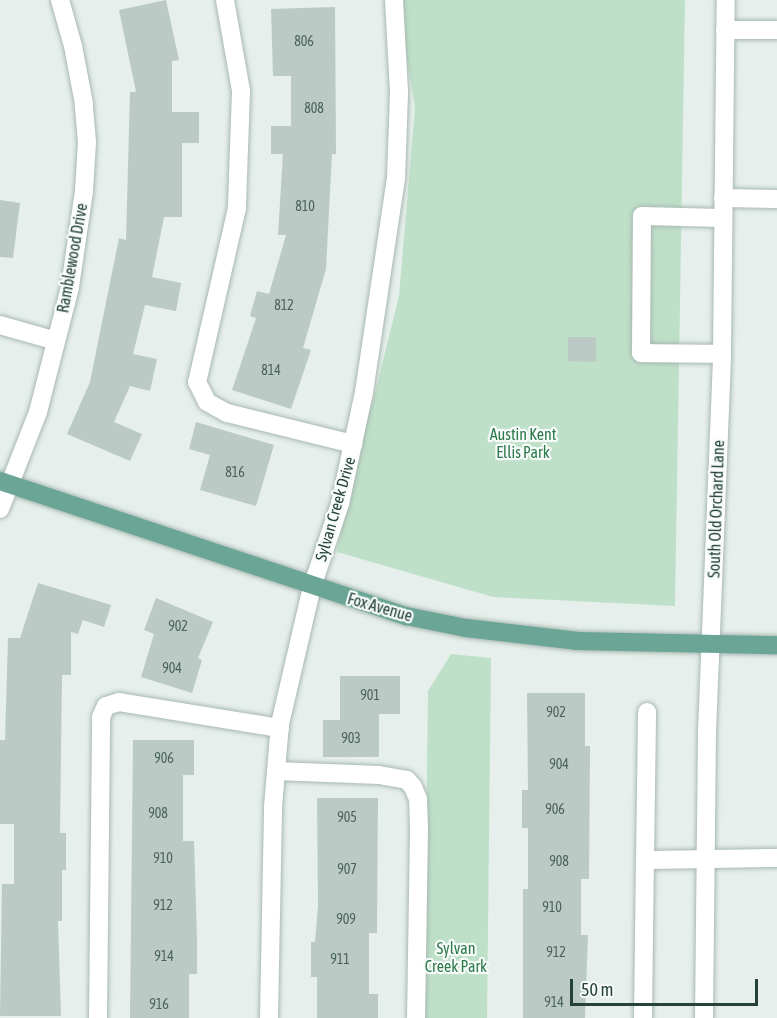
<!DOCTYPE html>
<html>
<head>
<meta charset="utf-8">
<style>
  body { margin:0 }
  #map { position:relative; width:777px; height:1018px; overflow:hidden; background:#e6efeb; font-family:"Asap Condensed",sans-serif }
  div>[style] { position:absolute }
  .green>* { inset:0; background:#bfe0c8 }
  .building>* { inset:0; background:#bbcac4 }
  .roads { filter:drop-shadow(0 0 2px #a8b8b2) drop-shadow(0 0 2px #a8b8b2) }
  .minor>* { height:18px; margin:-9px; padding:0 9px; transform-origin:9px; border-radius:9px; background:#fff }
  .major>* { height:18px; margin:-9px; padding:0 9px; transform-origin:9px; border-radius:9px; background:#6aa596 }
  span { translate:-50% -50%; white-space:nowrap; text-align:center; line-height:1.15; -webkit-text-stroke:4.5px #f7fbf9; paint-order:stroke }
  .number-label { font-size:14px; color:#4a645c }
  .number-label span { -webkit-text-stroke-width:0 }
  .street-label { font-size:16px; color:#24423a }
  .park-label { font-size:16px; color:#2d7a4b }
  .scale { position:absolute; left:570px; top:979px; width:188px; height:27px; box-sizing:border-box; border:3px solid #24423a; border-top:0; padding-left:8px; font-size:18px; line-height:21px; white-space:nowrap; color:#24423a; -webkit-text-stroke:4px #f7fbf9; paint-order:stroke }
</style>
</head>
<body>
<div id="map">
  <div class="green">
    <i style="clip-path:polygon(397px 0,685px 0,675px 606px,493px 597px,337px 552px,362px 423px,373px 401px,399px 296px,415px 107px)"></i>
    <i style="clip-path:polygon(451px 654px,491px 658px,487px 1018px,424px 1018px,428px 691px)"></i>
  </div>
  <div class="building">
    <i style="clip-path:polygon(166px 0,179px 60px,172px 61px,172px 112px,199px 112px,199px 143px,182px 143px,182px 217px,164px 217px,152px 277px,181px 283px,176px 311px,145px 305px,133px 354px,157px 359px,150px 391px,130px 386px,114px 422px,142px 434px,130px 461px,67px 434px,90px 382px,119px 238px,126px 240px,130px 92px,136px 92px,119px 10px)"></i>
    <i style="clip-path:polygon(335px 7px,336px 154px,332px 154px,326px 269px,303px 348px,311px 350px,291px 409px,232px 390px,256px 318px,250px 316px,257px 291px,269px 294px,286px 235px,278px 235px,283px 154px,271px 154px,271px 126px,291px 126px,291px 76px,273px 76px,271px 9px)"></i>
    <i style="clip-path:polygon(0 200px,20px 203px,13px 258px,0 257px)"></i>
    <i style="clip-path:polygon(568px 337px,596px 337px,596px 362px,568px 361px)"></i>
    <i style="clip-path:polygon(196px 422px,274px 445px,256px 506px,200px 490px,210px 455px,189px 449px)"></i>
    <i style="clip-path:polygon(38px 583px,111px 605px,104px 627px,83px 620px,78px 634px,71px 632px,71px 675px,62px 675px,60px 833px,66px 833px,66px 870px,62px 870px,62px 921px,58px 921px,61px 1016px,0 1016px,2px 884px,14px 884px,14px 824px,0 824px,0 740px,5px 740px,8px 638px,20px 638px)"></i>
    <i style="clip-path:polygon(156px 598px,213px 622px,198px 658px,202px 660px,192px 693px,141px 677px,154px 634px,144px 630px)"></i>
    <i style="clip-path:polygon(340px 676px,400px 676px,400px 714px,379px 714px,379px 757px,323px 757px,323px 720px,340px 720px)"></i>
    <i style="clip-path:polygon(527px 693px,585px 693px,585px 746px,590px 746px,589px 879px,581px 879px,581px 935px,588px 935px,585px 1018px,523px 1018px,523px 889px,528px 889px,528px 828px,522px 828px,522px 790px,528px 790px)"></i>
    <i style="clip-path:polygon(133px 740px,194px 740px,194px 775px,183px 775px,183px 841px,194px 841px,197px 939px,197px 974px,189px 974px,189px 1018px,130px 1018px)"></i>
    <i style="clip-path:polygon(317px 798px,378px 798px,377px 933px,369px 933px,369px 994px,378px 994px,378px 1018px,317px 1018px,317px 977px,311px 977px,311px 942px,315px 942px,318px 906px)"></i>
  </div>
  <div class="roads">
    <div class="minor">
      <i style="left:225px;top:0;width:92px;rotate:80deg"></i>
      <i style="left:241px;top:91px;width:117px;rotate:92deg"></i>
      <i style="left:237px;top:208px;width:179px;rotate:102.9deg"></i>
      <i style="left:197px;top:382px;width:22px;rotate:63deg"></i>
      <i style="left:207px;top:402px;width:23px;rotate:29deg"></i>
      <i style="left:227px;top:413px;width:130px;rotate:13.8deg"></i>
      <i style="left:725px;top:30px;width:52px"></i>
      <i style="left:723px;top:198px;width:54px;rotate:1.1deg"></i>
      <i style="left:0;top:325px;width:58px;rotate:15.9deg"></i>
      <i style="left:722px;top:354px;width:81px;rotate:-179.3deg"></i>
      <i style="left:641px;top:353px;width:137px;rotate:-89.6deg"></i>
      <i style="left:642px;top:216px;width:81px;rotate:1.4deg"></i>
      <i style="left:0;top:509px;width:104px;rotate:-68.6deg"></i>
      <i style="left:38px;top:412px;width:129px;rotate:-75.6deg"></i>
      <i style="left:70px;top:287px;width:97px;rotate:-81.7deg"></i>
      <i style="left:84px;top:191px;width:49px;rotate:-86.5deg"></i>
      <i style="left:87px;top:142px;width:38px;rotate:-95deg"></i>
      <i style="left:84px;top:104px;width:59px;rotate:-100.7deg"></i>
      <i style="left:73px;top:46px;width:48px;rotate:-105.8deg"></i>
      <i style="left:276px;top:771px;width:103px;rotate:2.2deg"></i>
      <i style="left:379px;top:775px;width:28px;rotate:10deg"></i>
      <i style="left:407px;top:780px;width:9px;rotate:49deg"></i>
      <i style="left:413px;top:787px;width:13px;rotate:67deg"></i>
      <i style="left:418px;top:799px;width:30px;rotate:88deg"></i>
      <i style="left:419px;top:829px;width:189px;rotate:90.9deg"></i>
      <i style="left:645px;top:860px;width:148px;rotate:-89.2deg"></i>
      <i style="left:98px;top:1018px;width:301px;rotate:-89.4deg"></i>
      <i style="left:101px;top:717px;width:12px;rotate:-66deg"></i>
      <i style="left:106px;top:706px;width:14px;rotate:-17deg"></i>
      <i style="left:119px;top:702px;width:163px;rotate:9.2deg"></i>
      <i style="left:269px;top:1018px;width:211px;rotate:-88.9deg"></i>
      <i style="left:273px;top:807px;width:83px;rotate:-85.2deg"></i>
      <i style="left:280px;top:724px;width:141px;rotate:-76.9deg"></i>
      <i style="left:312px;top:587px;width:88px;rotate:-71.4deg"></i>
      <i style="left:340px;top:504px;width:115px;rotate:-77.9deg"></i>
      <i style="left:364px;top:392px;width:215px;rotate:-81.5deg"></i>
      <i style="left:396px;top:179px;width:87px;rotate:-88deg"></i>
      <i style="left:399px;top:92px;width:92px;rotate:-93.1deg"></i>
      <i style="left:643px;top:1018px;width:158px;rotate:-89.3deg"></i>
      <i style="left:645px;top:860px;width:132px;rotate:-0.9deg"></i>
      <i style="left:704px;top:1018px;width:286px;rotate:-89.4deg"></i>
      <i style="left:707px;top:732px;width:378px;rotate:-87.7deg"></i>
      <i style="left:722px;top:354px;width:354px;rotate:-89.4deg"></i>
    </div>
    <div class="major">
      <i style="left:0;top:481px;width:428px;rotate:18.4deg"></i>
      <i style="left:406px;top:616px;width:61px;rotate:11.3deg"></i>
      <i style="left:466px;top:628px;width:113px;rotate:6.6deg"></i>
      <i style="left:578px;top:641px;width:199px;rotate:1.2deg"></i>
    </div>
  </div>
  <div class="number-label">
    <span style="left:304px;top:41px">806</span>
    <span style="left:314px;top:108px">808</span>
    <span style="left:305px;top:206px">810</span>
    <span style="left:284px;top:305px">812</span>
    <span style="left:271px;top:370px">814</span>
    <span style="left:235px;top:472px">816</span>
    <span style="left:178px;top:626px">902</span>
    <span style="left:172px;top:668px">904</span>
    <span style="left:370px;top:695px">901</span>
    <span style="left:556px;top:712px">902</span>
    <span style="left:351px;top:738px">903</span>
    <span style="left:164px;top:758px">906</span>
    <span style="left:559px;top:764px">904</span>
    <span style="left:555px;top:809px">906</span>
    <span style="left:158px;top:813px">908</span>
    <span style="left:347px;top:817px">905</span>
    <span style="left:163px;top:858px">910</span>
    <span style="left:559px;top:861px">908</span>
    <span style="left:347px;top:869px">907</span>
    <span style="left:163px;top:905px">912</span>
    <span style="left:552px;top:907px">910</span>
    <span style="left:346px;top:919px">909</span>
    <span style="left:556px;top:952px">912</span>
    <span style="left:164px;top:956px">914</span>
    <span style="left:340px;top:959px">911</span>
    <span style="left:554px;top:1002px">914</span>
    <span style="left:159px;top:1004px">916</span>
  </div>
  <div class="street-label">
    <span style="left:72px;top:258px;rotate:-80deg">Ramblewood Drive</span>
    <span style="left:335px;top:509px;rotate:-74deg">Sylvan Creek Drive</span>
    <span style="left:716px;top:509px;rotate:-88deg">South Old Orchard Lane</span>
    <span style="left:380px;top:607px;rotate:16deg">Fox Avenue</span>
  </div>
  <div class="park-label">
    <span style="left:523px;top:443px">Austin Kent<br>Ellis Park</span>
    <span style="left:456px;top:957px">Sylvan<br>Creek Park</span>
  </div>
  <div class="scale">50 m</div>
</div>
</body>
</html>
